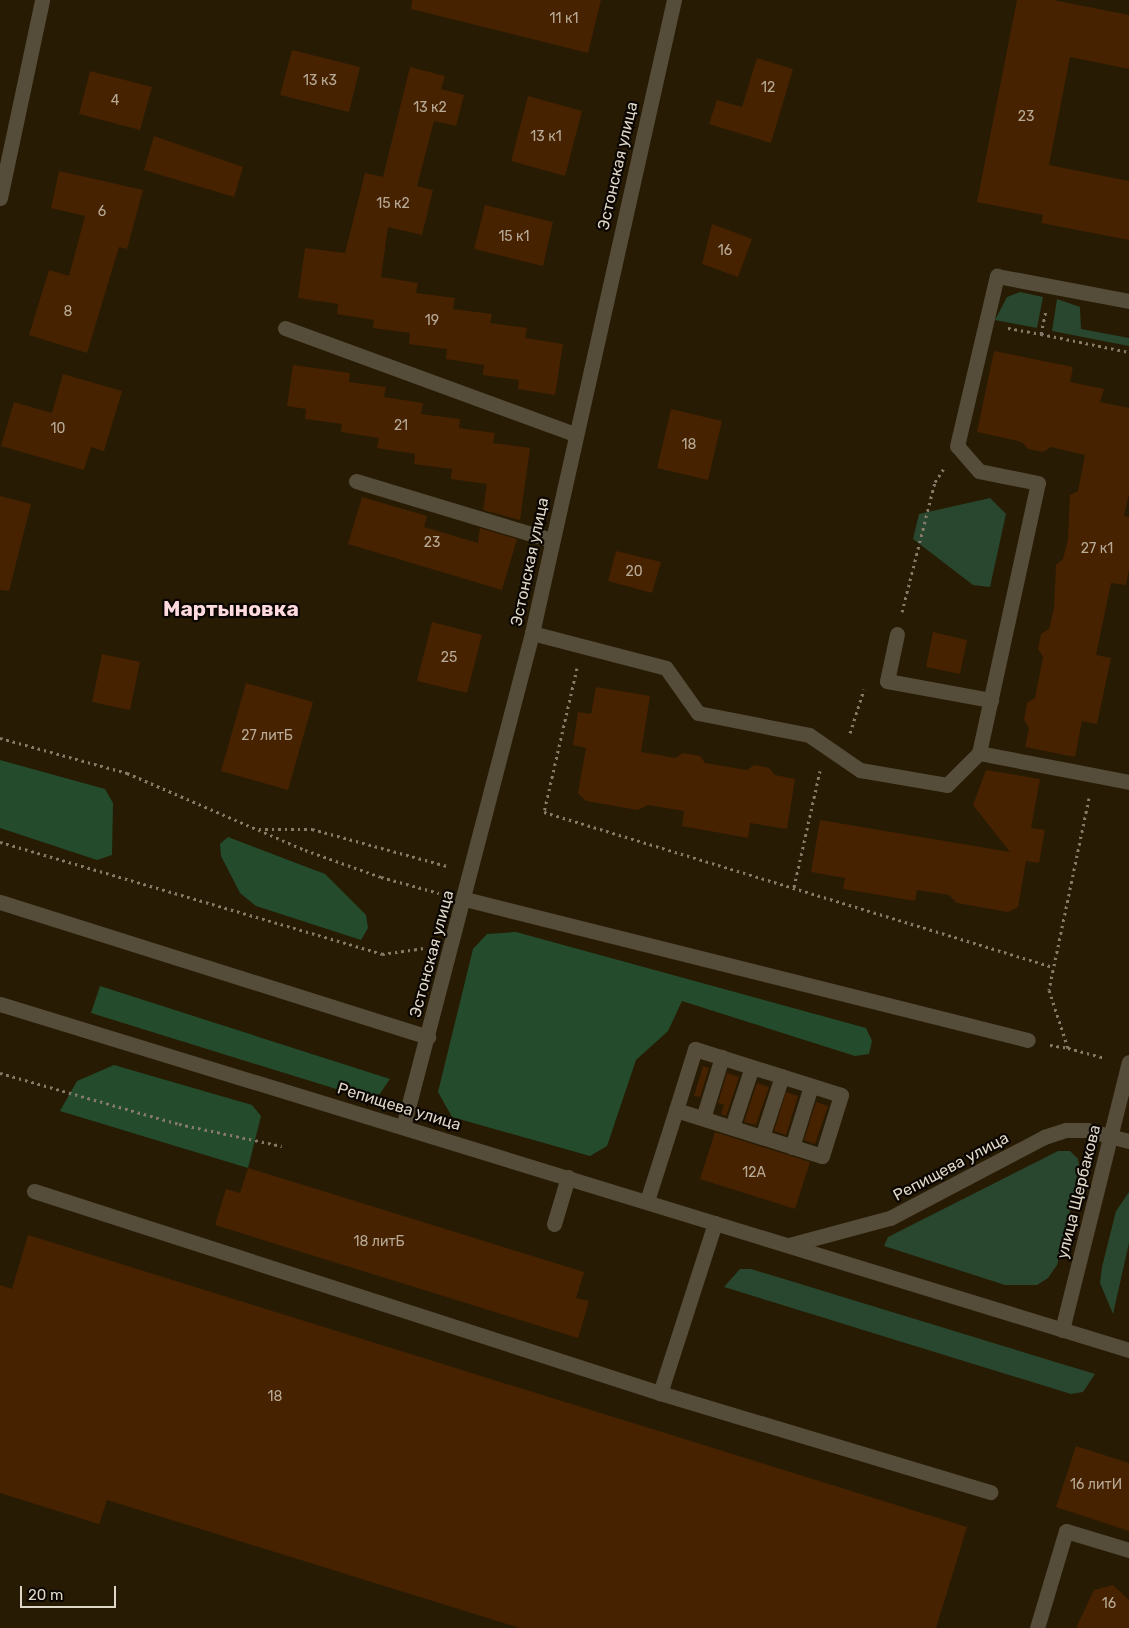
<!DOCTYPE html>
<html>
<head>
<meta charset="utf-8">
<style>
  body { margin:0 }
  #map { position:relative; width:1129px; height:1628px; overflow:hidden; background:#271b03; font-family:Rubik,sans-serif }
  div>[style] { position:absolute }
  .green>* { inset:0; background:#28472e }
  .forest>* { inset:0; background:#234b2c }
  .building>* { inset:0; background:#462200 }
  .path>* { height:3px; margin-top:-1.5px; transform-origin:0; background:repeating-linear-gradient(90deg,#857b68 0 2.5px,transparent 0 6.5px) }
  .minor>* { height:15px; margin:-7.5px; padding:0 7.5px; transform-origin:7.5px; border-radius:7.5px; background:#554c3a }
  span { translate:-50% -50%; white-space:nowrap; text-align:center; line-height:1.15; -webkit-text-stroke:4.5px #0b0601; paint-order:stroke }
  .number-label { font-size:14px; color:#b8aa96 }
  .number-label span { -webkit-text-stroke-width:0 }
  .street-label { font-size:16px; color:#ded7c8 }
  .district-label { font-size:21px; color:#fedade; font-weight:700 }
  .scale { position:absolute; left:20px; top:1586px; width:96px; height:22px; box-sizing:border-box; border:2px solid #ded7c8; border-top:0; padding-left:6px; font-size:15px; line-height:18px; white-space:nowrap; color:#ded7c8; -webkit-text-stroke:4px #0b0601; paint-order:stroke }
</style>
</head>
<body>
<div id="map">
  <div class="green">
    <i style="clip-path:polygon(1020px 292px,1043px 297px,1037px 328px,995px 320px,1007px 297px)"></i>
    <i style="clip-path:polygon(1057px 299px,1080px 307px,1081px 329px,1129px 338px,1129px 346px,1052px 331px)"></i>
    <i style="clip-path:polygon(990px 498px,1006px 514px,990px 587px,973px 585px,913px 539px,919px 514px)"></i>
    <i style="clip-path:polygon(1058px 1151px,1070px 1151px,1078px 1159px,1080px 1170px,1057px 1265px,1048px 1278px,1037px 1285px,1005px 1285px,884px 1246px,888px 1237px)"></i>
    <i style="clip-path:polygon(1129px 1192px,1129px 1243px,1113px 1314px,1100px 1283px,1102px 1267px,1116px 1211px)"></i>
    <i style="clip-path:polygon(740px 1269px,751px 1269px,1095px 1374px,1083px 1392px,1071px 1394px,724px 1287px)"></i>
  </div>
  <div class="forest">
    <i style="clip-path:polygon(0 760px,105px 789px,113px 803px,112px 855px,97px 860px,0 828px)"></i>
    <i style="clip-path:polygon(228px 837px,325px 874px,366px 915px,368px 928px,361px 940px,256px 906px,240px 893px,221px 856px,220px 844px)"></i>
    <i style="clip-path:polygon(516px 932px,866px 1028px,872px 1041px,869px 1054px,855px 1056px,682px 1001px,668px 1031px,636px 1060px,607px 1146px,590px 1156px,452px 1117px,438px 1092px,473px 949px,487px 934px)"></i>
    <i style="clip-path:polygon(100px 986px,390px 1079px,379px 1095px,362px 1097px,91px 1013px)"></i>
    <i style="clip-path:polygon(114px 1065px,252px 1105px,261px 1116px,248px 1168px,60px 1111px,77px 1081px)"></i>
  </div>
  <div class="building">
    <i style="clip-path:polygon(412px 0,601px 0,588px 53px,411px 9px)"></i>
    <i style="clip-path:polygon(1017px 0,1053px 0,1129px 15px,1129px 69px,1070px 57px,1049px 165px,1129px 181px,1129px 240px,1041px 223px,1043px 215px,977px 202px)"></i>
    <i style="clip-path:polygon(292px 50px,360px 67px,349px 112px,280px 95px)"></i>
    <i style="clip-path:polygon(757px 58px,793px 69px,771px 143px,709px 124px,717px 100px,742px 107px)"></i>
    <i style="clip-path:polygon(410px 67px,445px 76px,441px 89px,464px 95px,456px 126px,434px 121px,417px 186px,433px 190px,422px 235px,388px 227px,381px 277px,418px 283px,416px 293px,455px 298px,453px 309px,492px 314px,490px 323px,527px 328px,525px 338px,563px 344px,555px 395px,518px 389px,519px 380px,483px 375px,484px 365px,446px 359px,447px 349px,409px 344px,410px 333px,373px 328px,374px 320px,337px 314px,338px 304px,298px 298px,305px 248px,345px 253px,365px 173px,383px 177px)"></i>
    <i style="clip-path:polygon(90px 71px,152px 87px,140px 130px,79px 114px)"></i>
    <i style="clip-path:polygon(528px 96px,582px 111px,565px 176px,511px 161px)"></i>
    <i style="clip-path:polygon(154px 136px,243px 167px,234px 197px,144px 170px)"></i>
    <i style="clip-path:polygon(59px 171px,143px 190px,127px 249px,119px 247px,87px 353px,29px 335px,49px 270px,69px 276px,85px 216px,51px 208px)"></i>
    <i style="clip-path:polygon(485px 205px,553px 222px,543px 266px,474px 249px)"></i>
    <i style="clip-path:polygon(712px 224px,752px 239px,738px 277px,702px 264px)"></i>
    <i style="clip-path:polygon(994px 351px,1073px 367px,1070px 382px,1104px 389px,1100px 402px,1129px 408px,1129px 494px,1124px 516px,1129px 517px,1129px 569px,1126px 585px,1111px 583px,1096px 655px,1111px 658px,1097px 724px,1082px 721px,1075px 757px,1025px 747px,1029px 728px,1024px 720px,1027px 703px,1035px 698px,1043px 657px,1038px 649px,1041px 634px,1049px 629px,1054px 608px,1056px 565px,1063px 559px,1068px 539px,1070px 495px,1078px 491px,1085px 455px,1051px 447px,1043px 452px,1028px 449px,1022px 442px,977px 432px)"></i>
    <i style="clip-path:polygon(293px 365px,350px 373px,349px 382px,386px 387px,384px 397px,423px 403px,421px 414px,460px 419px,459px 428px,495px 433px,493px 443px,530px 448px,520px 520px,483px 510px,487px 484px,451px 479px,452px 469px,414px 464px,415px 454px,377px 448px,379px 438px,341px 432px,342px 424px,305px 419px,306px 409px,287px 406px)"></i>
    <i style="clip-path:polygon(63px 374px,122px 391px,104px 451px,91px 447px,84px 470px,1px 446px,14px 402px,52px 413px)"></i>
    <i style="clip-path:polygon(671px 409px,722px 421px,708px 480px,657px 468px)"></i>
    <i style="clip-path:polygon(0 496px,31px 504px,9px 591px,0 590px)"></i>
    <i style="clip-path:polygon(362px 497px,427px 516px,424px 527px,478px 543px,480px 528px,517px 539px,502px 590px,348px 544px)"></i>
    <i style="clip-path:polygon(616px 551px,661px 562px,652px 593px,608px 581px)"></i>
    <i style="clip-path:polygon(432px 622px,482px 635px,467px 693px,417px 681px)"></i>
    <i style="clip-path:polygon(933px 632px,967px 640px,960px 674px,926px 667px)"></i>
    <i style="clip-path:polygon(102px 654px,140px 662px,130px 710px,92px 702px)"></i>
    <i style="clip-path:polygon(246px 683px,313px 702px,288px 790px,221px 771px)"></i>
    <i style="clip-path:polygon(596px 687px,650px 696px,641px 752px,676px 758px,683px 753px,700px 756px,705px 763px,747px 770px,754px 765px,769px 768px,775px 775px,795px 779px,787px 829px,750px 823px,748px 838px,682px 826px,684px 811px,648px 805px,638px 810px,586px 801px,578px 793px,586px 748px,573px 745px,578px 712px,591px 714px)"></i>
    <i style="clip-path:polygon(986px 770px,1040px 779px,1031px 828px,1045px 830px,1039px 863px,1026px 861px,1018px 907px,1008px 912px,957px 903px,949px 895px,917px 890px,915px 901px,843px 889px,845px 878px,811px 872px,820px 820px,1010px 852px,973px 805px)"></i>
    <i style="clip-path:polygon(703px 1066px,709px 1068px,700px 1097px,694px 1096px)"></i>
    <i style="clip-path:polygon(727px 1073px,739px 1077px,726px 1116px,721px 1114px,724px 1105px,718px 1103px)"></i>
    <i style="clip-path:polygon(757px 1083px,769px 1087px,756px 1125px,744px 1122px)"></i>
    <i style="clip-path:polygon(786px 1092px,798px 1096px,786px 1135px,774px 1131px)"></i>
    <i style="clip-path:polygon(816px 1102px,828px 1106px,815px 1144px,804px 1140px)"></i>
    <i style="clip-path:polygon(715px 1132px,810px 1162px,795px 1209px,700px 1179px)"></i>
    <i style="clip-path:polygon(248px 1168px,584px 1272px,576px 1298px,589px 1301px,578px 1338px,215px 1225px,226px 1189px,240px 1193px)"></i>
    <i style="clip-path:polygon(28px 1235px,967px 1527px,936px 1628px,520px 1628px,107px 1500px,99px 1524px,0 1493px,0 1285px,12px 1289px)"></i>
    <i style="clip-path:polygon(1076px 1446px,1129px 1463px,1129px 1531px,1056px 1507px)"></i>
    <i style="clip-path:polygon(1113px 1585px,1129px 1600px,1129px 1628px,1076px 1628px,1094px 1590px)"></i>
  </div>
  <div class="path">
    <i style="left:1008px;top:328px;width:34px;rotate:10deg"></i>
    <i style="left:1041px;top:334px;width:25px;rotate:-78deg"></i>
    <i style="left:1041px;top:334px;width:90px;rotate:11.6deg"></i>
    <i style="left:902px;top:612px;width:134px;rotate:-75.8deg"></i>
    <i style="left:935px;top:482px;width:17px;rotate:-57deg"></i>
    <i style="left:577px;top:668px;width:148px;rotate:102.9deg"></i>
    <i style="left:544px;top:812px;width:532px;rotate:16.94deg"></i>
    <i style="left:850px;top:733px;width:46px;rotate:-72.3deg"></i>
    <i style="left:0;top:738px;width:132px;rotate:15.4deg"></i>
    <i style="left:127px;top:773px;width:194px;rotate:23.4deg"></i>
    <i style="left:305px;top:850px;width:81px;rotate:19.6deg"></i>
    <i style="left:381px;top:877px;width:60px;rotate:15.4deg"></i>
    <i style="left:1089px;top:798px;width:196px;rotate:101.8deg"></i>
    <i style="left:1049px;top:990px;width:61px;rotate:71.9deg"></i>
    <i style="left:1068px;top:1048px;width:38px;rotate:15deg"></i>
    <i style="left:259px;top:829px;width:53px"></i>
    <i style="left:312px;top:829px;width:140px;rotate:15.3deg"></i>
    <i style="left:0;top:842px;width:398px;rotate:16.3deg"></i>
    <i style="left:382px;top:954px;width:43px;rotate:-7.9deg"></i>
    <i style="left:794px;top:887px;width:119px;rotate:-77.4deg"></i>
    <i style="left:1050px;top:1045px;width:18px;rotate:9deg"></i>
    <i style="left:0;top:1073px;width:186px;rotate:15.9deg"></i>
    <i style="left:179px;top:1124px;width:105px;rotate:12.1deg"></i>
  </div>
  <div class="minor">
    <i style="left:0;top:198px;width:202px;rotate:-78deg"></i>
    <i style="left:285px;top:328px;width:309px;rotate:20.1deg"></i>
    <i style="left:356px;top:481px;width:205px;rotate:16.8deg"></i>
    <i style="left:532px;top:633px;width:138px;rotate:14.6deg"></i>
    <i style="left:666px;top:668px;width:55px;rotate:54.6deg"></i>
    <i style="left:698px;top:713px;width:113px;rotate:11.2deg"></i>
    <i style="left:809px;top:735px;width:62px;rotate:34.5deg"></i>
    <i style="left:860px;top:770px;width:88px;rotate:9.8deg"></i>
    <i style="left:947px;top:785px;width:45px;rotate:-45deg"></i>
    <i style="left:979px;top:753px;width:153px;rotate:10.9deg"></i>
    <i style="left:897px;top:634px;width:48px;rotate:102deg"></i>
    <i style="left:887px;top:681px;width:106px;rotate:10.4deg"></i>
    <i style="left:979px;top:753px;width:276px;rotate:-77.7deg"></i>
    <i style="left:1038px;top:483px;width:60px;rotate:-168.5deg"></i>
    <i style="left:979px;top:471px;width:33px;rotate:-131deg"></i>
    <i style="left:957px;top:446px;width:175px;rotate:-76.8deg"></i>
    <i style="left:997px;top:276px;width:134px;rotate:10.7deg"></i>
    <i style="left:465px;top:899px;width:580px;rotate:14.06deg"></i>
    <i style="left:0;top:902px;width:449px;rotate:17.5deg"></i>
    <i style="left:0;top:1004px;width:1181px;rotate:17.04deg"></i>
    <i style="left:703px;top:1118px;width:64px;rotate:-72.7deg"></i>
    <i style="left:403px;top:1127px;width:511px;rotate:-75.36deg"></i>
    <i style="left:532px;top:633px;width:649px;rotate:-77.36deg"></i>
    <i style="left:732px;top:1127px;width:63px;rotate:-71.6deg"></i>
    <i style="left:762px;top:1137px;width:64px;rotate:-71.8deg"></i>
    <i style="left:792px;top:1147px;width:64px;rotate:-72.7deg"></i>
    <i style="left:34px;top:1191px;width:658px;rotate:17.88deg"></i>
    <i style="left:647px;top:1201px;width:96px;rotate:-72.3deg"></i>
    <i style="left:676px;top:1110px;width:153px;rotate:17.5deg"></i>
    <i style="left:822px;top:1156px;width:64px;rotate:-72.7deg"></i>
    <i style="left:841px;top:1095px;width:153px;rotate:-162.5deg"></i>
    <i style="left:695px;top:1049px;width:64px;rotate:107.3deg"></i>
    <i style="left:715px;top:1223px;width:179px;rotate:107.9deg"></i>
    <i style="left:660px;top:1393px;width:345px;rotate:16.7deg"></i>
    <i style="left:554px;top:1224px;width:49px;rotate:-73.4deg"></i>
    <i style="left:789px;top:1245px;width:105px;rotate:-15deg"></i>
    <i style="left:890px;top:1218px;width:174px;rotate:-27.7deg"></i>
    <i style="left:1044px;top:1137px;width:23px;rotate:-18deg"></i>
    <i style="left:1066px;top:1130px;width:21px"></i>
    <i style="left:1087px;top:1130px;width:43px;rotate:14.7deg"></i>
    <i style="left:1062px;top:1330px;width:276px;rotate:-76deg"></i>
    <i style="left:1037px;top:1628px;width:101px;rotate:-73.4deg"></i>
    <i style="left:1066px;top:1531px;width:66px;rotate:16.8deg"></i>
  </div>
  <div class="number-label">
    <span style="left:564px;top:19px">11 к1</span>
    <span style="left:320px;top:81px">13 к3</span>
    <span style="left:768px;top:88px">12</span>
    <span style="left:115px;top:101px">4</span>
    <span style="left:430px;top:108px">13 к2</span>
    <span style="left:1026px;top:117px">23</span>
    <span style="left:546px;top:137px">13 к1</span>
    <span style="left:393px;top:204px">15 к2</span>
    <span style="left:102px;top:212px">6</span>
    <span style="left:514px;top:237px">15 к1</span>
    <span style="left:725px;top:251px">16</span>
    <span style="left:68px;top:312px">8</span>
    <span style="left:432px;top:321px">19</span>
    <span style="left:401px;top:426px">21</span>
    <span style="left:58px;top:429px">10</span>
    <span style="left:689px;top:445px">18</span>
    <span style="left:432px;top:543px">23</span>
    <span style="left:1097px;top:549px">27 к1</span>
    <span style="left:634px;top:572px">20</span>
    <span style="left:449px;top:658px">25</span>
    <span style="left:267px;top:736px">27 литБ</span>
    <span style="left:754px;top:1173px">12А</span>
    <span style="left:379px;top:1242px">18 литБ</span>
    <span style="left:275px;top:1397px">18</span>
    <span style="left:1096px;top:1485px">16 литИ</span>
    <span style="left:1109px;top:1604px">16</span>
  </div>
  <div class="street-label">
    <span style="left:618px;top:166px;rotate:-77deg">Эстонская улица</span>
    <span style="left:530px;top:562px;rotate:-78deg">Эстонская улица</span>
    <span style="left:432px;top:954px;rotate:-75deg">Эстонская улица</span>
    <span style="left:399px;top:1107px;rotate:17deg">Репищева улица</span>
    <span style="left:951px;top:1167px;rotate:-28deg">Репищева улица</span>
    <span style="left:1079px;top:1192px;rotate:-76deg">улица Щербакова</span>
  </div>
  <div class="district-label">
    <span style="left:231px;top:609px">Мартыновка</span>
  </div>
  <div class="scale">20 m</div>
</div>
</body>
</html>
